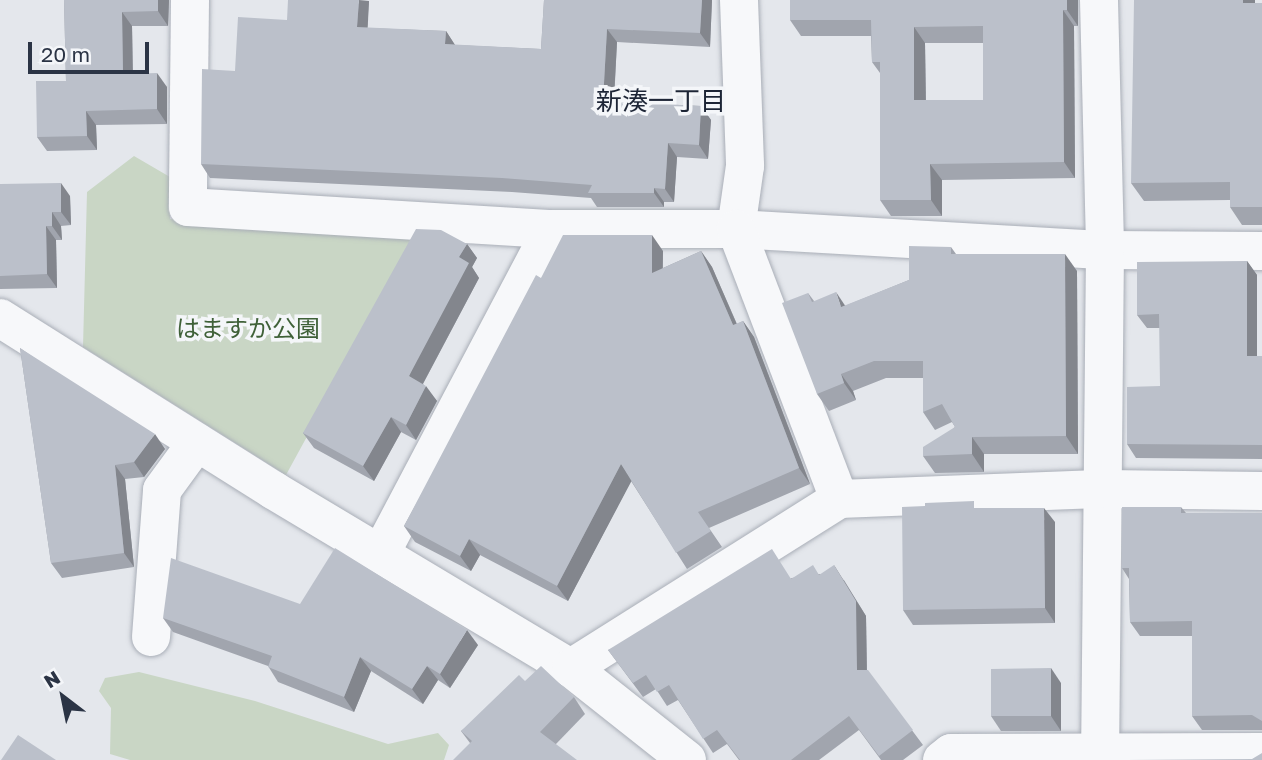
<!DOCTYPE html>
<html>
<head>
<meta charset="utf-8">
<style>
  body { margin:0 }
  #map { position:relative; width:1262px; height:760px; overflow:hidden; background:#e4e7ec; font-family:"Golos Text","Noto Sans JP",sans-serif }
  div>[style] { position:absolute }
  .green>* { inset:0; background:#c9d6c5 }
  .roads { filter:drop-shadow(0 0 2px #a9aeb7) drop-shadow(0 0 2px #a9aeb7) }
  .minor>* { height:38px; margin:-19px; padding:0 19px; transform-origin:19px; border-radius:19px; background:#f7f8fa }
  .wall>* { inset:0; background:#a1a5ae }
  .shaded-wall>* { inset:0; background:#83868d }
  .building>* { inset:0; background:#bbc0ca }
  span { translate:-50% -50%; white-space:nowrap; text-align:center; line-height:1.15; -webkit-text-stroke:7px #f4f6f9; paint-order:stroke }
  .park-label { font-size:24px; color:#3f6138 }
  .neighbourhood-label { font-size:26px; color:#1d2536 }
  .north { position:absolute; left:28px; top:662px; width:70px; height:70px; -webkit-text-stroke:5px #f4f6f9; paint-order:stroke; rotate:328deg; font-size:19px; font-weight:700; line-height:28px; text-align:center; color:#2b3445 }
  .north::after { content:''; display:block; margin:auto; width:24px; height:32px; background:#2b3445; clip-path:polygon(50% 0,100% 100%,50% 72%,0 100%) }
  .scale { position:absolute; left:28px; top:42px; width:121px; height:32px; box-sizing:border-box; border:4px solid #2b3445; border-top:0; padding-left:9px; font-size:21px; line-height:24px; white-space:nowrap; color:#2b3445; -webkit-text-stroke:5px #f4f6f9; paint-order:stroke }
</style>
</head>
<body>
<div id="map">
  <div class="green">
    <i style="clip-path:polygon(134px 156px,170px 177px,170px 219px,417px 235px,286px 475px,83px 347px,87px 192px)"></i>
    <i style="clip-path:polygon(139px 672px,255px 701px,388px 744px,438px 733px,449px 745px,444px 760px,130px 760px,110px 754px,111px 708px,99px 691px,105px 678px)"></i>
  </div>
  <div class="roads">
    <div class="minor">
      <i style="left:190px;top:0;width:207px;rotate:90.6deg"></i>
      <i style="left:188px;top:207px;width:365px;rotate:3.5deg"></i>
      <i style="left:552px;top:229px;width:184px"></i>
      <i style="left:736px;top:229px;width:370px;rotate:3.3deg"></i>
      <i style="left:1105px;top:250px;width:157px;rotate:0.4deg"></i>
      <i style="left:739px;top:0;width:166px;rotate:87.9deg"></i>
      <i style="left:745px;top:166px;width:64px;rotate:98.1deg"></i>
      <i style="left:736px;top:229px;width:289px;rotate:69.1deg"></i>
      <i style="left:1099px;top:0;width:250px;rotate:88.6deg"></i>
      <i style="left:1105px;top:250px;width:510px;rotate:90.56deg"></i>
      <i style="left:0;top:318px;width:323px;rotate:32.2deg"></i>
      <i style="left:273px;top:490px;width:347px;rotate:30.9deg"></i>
      <i style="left:571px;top:668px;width:148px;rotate:38.4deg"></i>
      <i style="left:381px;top:553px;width:366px;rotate:-62.2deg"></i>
      <i style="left:151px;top:637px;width:147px;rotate:-85.7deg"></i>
      <i style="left:162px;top:490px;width:59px;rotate:-53.9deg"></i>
      <i style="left:571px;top:668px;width:317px;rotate:-32.2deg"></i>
      <i style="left:839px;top:499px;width:266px;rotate:-2.2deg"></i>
      <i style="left:1105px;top:489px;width:157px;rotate:0.7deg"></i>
      <i style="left:942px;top:760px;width:11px;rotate:-38deg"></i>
      <i style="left:951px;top:753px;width:311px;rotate:-0.2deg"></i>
    </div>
  </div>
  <div class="wall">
    <i style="clip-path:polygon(64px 0,169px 0,168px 26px,132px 26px,133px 74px,167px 87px,167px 124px,96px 125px,97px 150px,47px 151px,37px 137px,66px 81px)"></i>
    <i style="clip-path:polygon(544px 0,712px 0,710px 47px,617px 42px,614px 102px,701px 106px,711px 120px,708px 159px,677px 157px,674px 202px,664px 202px,664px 207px,597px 207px,591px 198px,512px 192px,210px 178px,201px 164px,235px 71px,287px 20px,369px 1px,367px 28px,446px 31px,455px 45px,541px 49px)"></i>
    <i style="clip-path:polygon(evenodd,790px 0,1078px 0,1078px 26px,1074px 26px,1075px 178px,942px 180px,942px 216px,891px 216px,880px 200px,880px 73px,872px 62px,871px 36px,801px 36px,790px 20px,790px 0,925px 43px,983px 43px,983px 100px,926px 100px,925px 43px)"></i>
    <i style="clip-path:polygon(1255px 3px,1262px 3px,1262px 225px,1242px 225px,1230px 207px,1230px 200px,1144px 201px,1131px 183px)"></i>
    <i style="clip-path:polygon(0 184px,70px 196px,71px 225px,61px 226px,62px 240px,56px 240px,57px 288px,0 289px)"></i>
    <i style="clip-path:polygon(467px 244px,477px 258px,472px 267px,479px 278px,423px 384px,437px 401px,416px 440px,401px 432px,374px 481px,314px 448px,303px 433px)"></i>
    <i style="clip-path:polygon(951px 247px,956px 254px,1077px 271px,1078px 454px,984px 454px,984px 472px,935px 473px,923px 456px,955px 427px,952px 422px,935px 430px,923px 412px,923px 378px,886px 378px,853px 391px,856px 400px,829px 411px,817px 394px,808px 293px,814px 301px,845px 306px,909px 280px)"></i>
    <i style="clip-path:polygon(663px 251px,663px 268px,701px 251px,712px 267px,737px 324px,743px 321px,754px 337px,810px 484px,709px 528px,722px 547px,687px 569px,631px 481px,568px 601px,480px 555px,471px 571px,415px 542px,404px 526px,541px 278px)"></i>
    <i style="clip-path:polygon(1247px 261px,1257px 275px,1257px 356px,1262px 356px,1262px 459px,1136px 458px,1127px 444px,1160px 386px,1160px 328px,1147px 328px,1137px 315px)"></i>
    <i style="clip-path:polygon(20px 348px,165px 449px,144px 477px,125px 479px,134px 567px,62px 578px,51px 563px)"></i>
    <i style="clip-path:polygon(1181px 507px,1186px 513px,1262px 513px,1262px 730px,1202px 730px,1192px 716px,1192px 636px,1140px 636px,1130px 622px,1129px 579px,1122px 568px)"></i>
    <i style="clip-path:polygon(979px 508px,1055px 522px,1055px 623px,913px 625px,903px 610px)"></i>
    <i style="clip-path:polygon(819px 574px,844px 580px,866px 616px,867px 670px,923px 745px,903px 760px,881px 760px,859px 730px,819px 760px,739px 760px,727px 744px,713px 753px,678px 700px,667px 706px,656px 689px,643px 697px,608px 650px,792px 578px)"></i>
    <i style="clip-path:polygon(300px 604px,478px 645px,450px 688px,438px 680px,423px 704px,371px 671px,354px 712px,278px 682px,268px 666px,173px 632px,163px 618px)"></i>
    <i style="clip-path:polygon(525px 681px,574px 697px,585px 714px,556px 744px,470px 743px,461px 731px)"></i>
    <i style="clip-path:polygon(1061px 683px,1061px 731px,1001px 731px,991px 716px)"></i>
  </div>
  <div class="shaded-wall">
    <i style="clip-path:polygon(158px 0,169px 0,168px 26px,158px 11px)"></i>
    <i style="clip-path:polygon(359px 0,369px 1px,367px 41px,357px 27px)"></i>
    <i style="clip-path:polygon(702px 0,712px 0,710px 47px,700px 33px)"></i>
    <i style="clip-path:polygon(1067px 0,1078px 0,1078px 26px,1067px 10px)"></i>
    <i style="clip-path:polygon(1243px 0,1255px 0,1255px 21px,1243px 3px)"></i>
    <i style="clip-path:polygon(1063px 10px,1074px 26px,1075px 178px,1064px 162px)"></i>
    <i style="clip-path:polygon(122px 12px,132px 26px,133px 89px,123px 74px)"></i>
    <i style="clip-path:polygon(914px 27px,925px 43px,926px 117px,914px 100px)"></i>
    <i style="clip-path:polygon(607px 29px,617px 42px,613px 115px,603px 101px)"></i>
    <i style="clip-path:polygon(446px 31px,455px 45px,445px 44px)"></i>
    <i style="clip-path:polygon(157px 73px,167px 87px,167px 124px,157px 109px)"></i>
    <i style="clip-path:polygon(701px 106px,711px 120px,708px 159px,699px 145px)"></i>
    <i style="clip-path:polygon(86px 111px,96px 125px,97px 150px,87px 136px)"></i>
    <i style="clip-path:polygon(668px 143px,677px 157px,674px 202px,665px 189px)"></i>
    <i style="clip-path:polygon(930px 164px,942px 180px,942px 216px,931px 200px)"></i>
    <i style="clip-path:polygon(61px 183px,70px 196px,71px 225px,61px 212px)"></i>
    <i style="clip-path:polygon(654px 188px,664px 202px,664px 207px,654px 193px)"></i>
    <i style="clip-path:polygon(52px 212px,61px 226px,62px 240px,52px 226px)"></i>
    <i style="clip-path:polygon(46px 226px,56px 240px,57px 288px,47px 274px)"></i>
    <i style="clip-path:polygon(652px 235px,663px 251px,662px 288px,652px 273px)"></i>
    <i style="clip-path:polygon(467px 244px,477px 258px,472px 267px,479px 278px,419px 391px,409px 376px,459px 257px)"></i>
    <i style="clip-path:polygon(701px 251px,712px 267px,744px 341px,733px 325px)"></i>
    <i style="clip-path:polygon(1065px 254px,1077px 271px,1078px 454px,1066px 436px)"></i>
    <i style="clip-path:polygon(1247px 261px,1257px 275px,1257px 370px,1247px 356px)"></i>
    <i style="clip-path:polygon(836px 292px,848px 310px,841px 307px)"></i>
    <i style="clip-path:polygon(743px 321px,754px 337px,810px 484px,799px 468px)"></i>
    <i style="clip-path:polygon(841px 374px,853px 391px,856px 400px,844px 383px)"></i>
    <i style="clip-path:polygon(426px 386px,437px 401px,416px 440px,406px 425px)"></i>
    <i style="clip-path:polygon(391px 417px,401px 432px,374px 481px,363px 466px)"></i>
    <i style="clip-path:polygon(155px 434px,165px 449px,144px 477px,134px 462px)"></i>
    <i style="clip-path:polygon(972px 437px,984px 454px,984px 472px,972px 454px)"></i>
    <i style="clip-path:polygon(621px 464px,632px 480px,568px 601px,557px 586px)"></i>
    <i style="clip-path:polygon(115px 465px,125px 479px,134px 567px,124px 553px)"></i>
    <i style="clip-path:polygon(1044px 508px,1055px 522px,1055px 623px,1045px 608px)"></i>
    <i style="clip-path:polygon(469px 539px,480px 555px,471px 571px,460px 556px)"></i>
    <i style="clip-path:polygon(834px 565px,866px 616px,867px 684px,857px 670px)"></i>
    <i style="clip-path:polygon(467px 630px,478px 645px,450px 688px,440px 674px)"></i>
    <i style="clip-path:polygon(360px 657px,371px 671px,354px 712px,344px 697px)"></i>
    <i style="clip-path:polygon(427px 666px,438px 680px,423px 704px,412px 689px)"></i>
    <i style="clip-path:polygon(1051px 668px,1061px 683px,1061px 731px,1051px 716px)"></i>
  </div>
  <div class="building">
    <i style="clip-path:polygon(64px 0,158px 0,158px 11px,122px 12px,123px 74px,157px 73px,157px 109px,86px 111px,87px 136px,37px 137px,36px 81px,66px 81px)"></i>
    <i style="clip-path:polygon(288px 0,359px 0,357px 27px,446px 31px,445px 44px,541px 49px,544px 0,702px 0,700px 33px,607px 29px,603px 101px,701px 106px,699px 145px,668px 143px,665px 189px,654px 188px,654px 193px,588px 193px,592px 185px,502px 178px,201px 164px,202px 69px,235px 71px,238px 17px,287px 20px)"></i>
    <i style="clip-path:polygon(evenodd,790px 0,1067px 0,1067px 10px,1063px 10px,1064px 162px,930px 164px,931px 200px,880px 200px,880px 62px,872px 62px,871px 20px,790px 20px,790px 0,983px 26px,983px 100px,914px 100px,914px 27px,983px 26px)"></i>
    <i style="clip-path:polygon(1134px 0,1243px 0,1243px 3px,1262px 3px,1262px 207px,1230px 207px,1230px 182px,1131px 183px)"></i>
    <i style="clip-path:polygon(61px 183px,61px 212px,52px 212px,52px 226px,46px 226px,47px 274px,0 276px,0 184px)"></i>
    <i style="clip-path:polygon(416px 229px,441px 230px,467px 244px,459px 257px,469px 263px,409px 376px,426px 386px,406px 425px,391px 417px,363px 466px,303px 433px)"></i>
    <i style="clip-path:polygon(563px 235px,652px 235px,652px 273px,701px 251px,733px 325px,743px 321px,799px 468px,698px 512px,711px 531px,676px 553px,621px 464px,557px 586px,469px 539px,460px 556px,404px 526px,536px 275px,541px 278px)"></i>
    <i style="clip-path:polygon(909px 246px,951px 247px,951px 254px,1065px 254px,1066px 436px,972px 437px,972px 454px,923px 456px,923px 447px,955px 427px,942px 404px,923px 412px,923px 361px,874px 361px,841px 374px,844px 383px,817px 394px,782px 303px,808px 293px,812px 302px,836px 292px,841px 307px,909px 280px)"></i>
    <i style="clip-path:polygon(1247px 261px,1247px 356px,1262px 356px,1262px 445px,1127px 444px,1127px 387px,1160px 386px,1159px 314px,1137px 315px,1137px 262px)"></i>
    <i style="clip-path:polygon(20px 348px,155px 434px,134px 462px,115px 465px,124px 553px,51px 563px)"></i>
    <i style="clip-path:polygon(974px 501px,974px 508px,1044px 508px,1045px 608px,903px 610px,902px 507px,925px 506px,925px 503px)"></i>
    <i style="clip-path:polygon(1122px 507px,1181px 507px,1181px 513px,1262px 513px,1262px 721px,1252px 715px,1192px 716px,1192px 621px,1130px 622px,1129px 568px,1122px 568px)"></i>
    <i style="clip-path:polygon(335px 548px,467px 630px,440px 674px,427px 666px,412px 689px,360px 657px,344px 697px,268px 667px,272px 656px,163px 618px,171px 558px,300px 604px)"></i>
    <i style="clip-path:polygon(772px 549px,791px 579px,813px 565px,819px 575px,834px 565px,856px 601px,857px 670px,868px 670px,913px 730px,879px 756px,849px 716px,791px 760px,740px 760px,717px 730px,703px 739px,669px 685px,657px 692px,646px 675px,633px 683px,608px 650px)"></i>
    <i style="clip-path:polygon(541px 666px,574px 697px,540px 732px,577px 760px,453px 760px,472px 741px,461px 731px,519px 675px,525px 681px)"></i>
    <i style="clip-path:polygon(1051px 668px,1051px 716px,991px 716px,991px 669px)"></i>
    <i style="clip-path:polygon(18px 735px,56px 760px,1px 760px)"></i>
    <i style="clip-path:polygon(1262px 753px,1262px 760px,1126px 760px,1252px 759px)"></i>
  </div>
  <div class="park-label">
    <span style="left:248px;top:328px">はますか公園</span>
  </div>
  <div class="neighbourhood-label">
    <span style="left:661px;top:101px">新湊一丁目</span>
  </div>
  <div class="north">N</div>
  <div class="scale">20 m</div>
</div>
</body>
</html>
